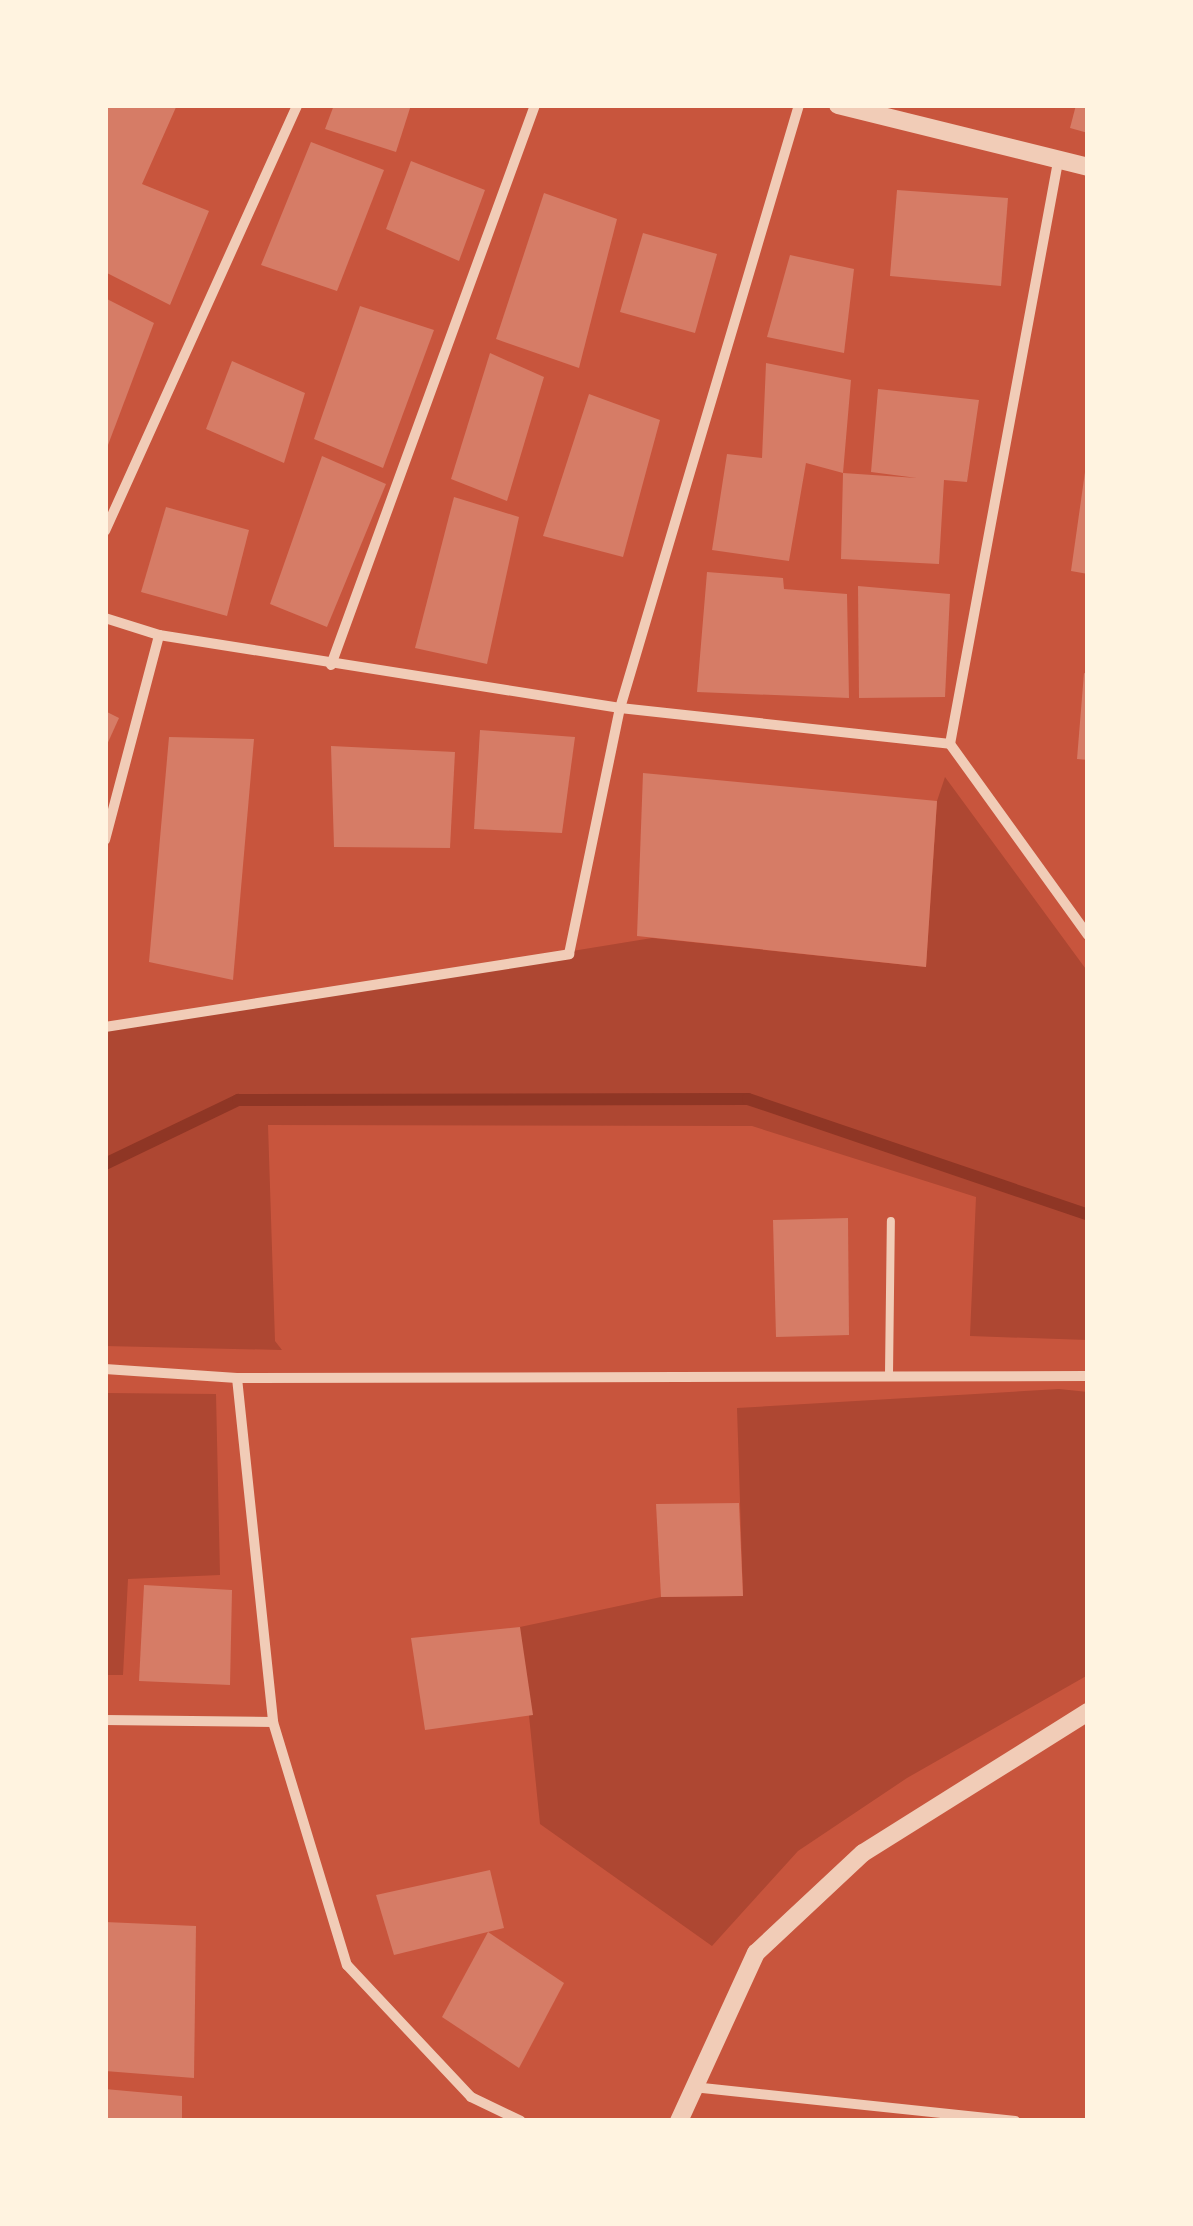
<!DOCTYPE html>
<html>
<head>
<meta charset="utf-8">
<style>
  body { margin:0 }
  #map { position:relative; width:1193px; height:2226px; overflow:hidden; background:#c8553d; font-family:"Archivo Narrow",sans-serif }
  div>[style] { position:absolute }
  .green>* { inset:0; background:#ae4732 }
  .stream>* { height:12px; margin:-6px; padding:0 6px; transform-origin:6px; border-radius:6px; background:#8f3625 }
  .building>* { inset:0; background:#d67c66 }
  .service>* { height:8px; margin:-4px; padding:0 4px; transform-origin:4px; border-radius:4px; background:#f1ccb7 }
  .minor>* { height:10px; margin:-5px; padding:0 5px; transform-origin:5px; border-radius:5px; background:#f1ccb7 }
  .tertiary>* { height:18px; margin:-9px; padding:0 9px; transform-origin:9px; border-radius:9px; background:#f1ccb7 }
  span { translate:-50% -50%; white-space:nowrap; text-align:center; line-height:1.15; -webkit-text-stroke:8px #fff3e0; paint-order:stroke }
  .frame { position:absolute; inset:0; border:108px solid #fff3e0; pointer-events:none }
</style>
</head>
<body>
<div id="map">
  <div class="green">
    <i style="clip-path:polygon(945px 777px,1088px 972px,1088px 1340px,970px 1336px,976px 1197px,752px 1126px,268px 1125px,275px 1341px,282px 1350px,105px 1346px,105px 1027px,652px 938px,926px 967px,937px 801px)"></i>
    <i style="clip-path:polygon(1059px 1389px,1088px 1392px,1088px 1675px,907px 1778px,798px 1851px,712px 1946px,540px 1824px,520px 1627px,661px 1597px,743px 1596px,737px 1408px)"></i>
    <i style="clip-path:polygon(105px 1393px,216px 1394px,220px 1575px,128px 1579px,123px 1675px,105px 1675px)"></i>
  </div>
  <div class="stream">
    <i style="left:105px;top:1164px;width:148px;rotate:-25.7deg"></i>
    <i style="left:238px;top:1100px;width:510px;rotate:-0.11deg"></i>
    <i style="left:748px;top:1099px;width:359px;rotate:18.8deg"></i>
  </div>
  <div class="building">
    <i style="clip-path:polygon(105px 105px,177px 105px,142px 184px,209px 211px,170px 305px,105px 272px)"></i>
    <i style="clip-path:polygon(334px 105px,411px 105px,396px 152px,325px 129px)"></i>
    <i style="clip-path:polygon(1076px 105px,1088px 105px,1088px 133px,1070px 128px)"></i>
    <i style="clip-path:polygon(311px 142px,384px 170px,337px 291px,261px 265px)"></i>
    <i style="clip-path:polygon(411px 161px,485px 190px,459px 261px,386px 229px)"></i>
    <i style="clip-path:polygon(897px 190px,1008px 198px,1001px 286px,890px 276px)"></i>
    <i style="clip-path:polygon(544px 193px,617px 219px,579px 368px,496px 339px)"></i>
    <i style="clip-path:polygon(643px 233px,717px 254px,695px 333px,620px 312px)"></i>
    <i style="clip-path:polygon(790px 255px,854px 269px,844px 353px,767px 337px)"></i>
    <i style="clip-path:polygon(105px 298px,154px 323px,108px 445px,105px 444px)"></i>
    <i style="clip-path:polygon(360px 306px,434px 330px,383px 468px,314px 439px)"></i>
    <i style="clip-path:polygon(490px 353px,544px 377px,507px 501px,451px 479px)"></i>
    <i style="clip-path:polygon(232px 361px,305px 393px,284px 463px,206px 429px)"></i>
    <i style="clip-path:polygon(766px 363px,851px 380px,843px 473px,806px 463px,789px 561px,712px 550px,727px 454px,762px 458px)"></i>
    <i style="clip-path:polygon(878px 389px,979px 400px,967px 482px,944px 480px,939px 564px,841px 559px,843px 473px,917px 478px,871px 472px)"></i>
    <i style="clip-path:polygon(589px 394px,660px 420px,623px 557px,543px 536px)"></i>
    <i style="clip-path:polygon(322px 456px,386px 484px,327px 627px,270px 604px)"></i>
    <i style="clip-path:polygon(1086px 465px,1088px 465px,1088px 574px,1071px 571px)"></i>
    <i style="clip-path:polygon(454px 497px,519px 517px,487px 664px,415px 648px)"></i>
    <i style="clip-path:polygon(166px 507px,249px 530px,227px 616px,141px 592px)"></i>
    <i style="clip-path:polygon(707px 572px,783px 578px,784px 589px,847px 594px,849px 698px,697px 692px)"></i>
    <i style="clip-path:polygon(858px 586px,950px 594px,945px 697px,859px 698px)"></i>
    <i style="clip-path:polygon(1084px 673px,1088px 674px,1088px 760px,1077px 759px)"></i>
    <i style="clip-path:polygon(105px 711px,119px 718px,105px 749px)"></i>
    <i style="clip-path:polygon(480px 730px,575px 737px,562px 833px,474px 829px)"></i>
    <i style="clip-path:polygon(169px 737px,254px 739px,233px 980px,149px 962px)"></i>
    <i style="clip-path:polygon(331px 746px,455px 752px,450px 848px,334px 847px)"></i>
    <i style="clip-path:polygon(643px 773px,937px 801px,926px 967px,637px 936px)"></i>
    <i style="clip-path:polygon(848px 1218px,849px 1335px,776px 1337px,773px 1220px)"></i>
    <i style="clip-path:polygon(739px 1503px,743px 1596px,661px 1597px,656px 1504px)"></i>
    <i style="clip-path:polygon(144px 1585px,232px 1590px,230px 1685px,139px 1681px)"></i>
    <i style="clip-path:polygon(520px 1627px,533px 1715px,425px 1730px,411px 1638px)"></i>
    <i style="clip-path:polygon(490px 1870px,504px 1928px,394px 1955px,376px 1895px)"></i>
    <i style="clip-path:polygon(105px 1922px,196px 1926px,194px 2078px,105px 2071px)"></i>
    <i style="clip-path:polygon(488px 1932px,564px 1983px,519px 2068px,442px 2017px)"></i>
    <i style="clip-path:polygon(105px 2089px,182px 2096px,182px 2121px,105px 2121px)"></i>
  </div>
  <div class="service">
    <i style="left:889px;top:1374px;width:153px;rotate:-89.3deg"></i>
  </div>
  <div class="minor">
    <i style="left:105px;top:531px;width:467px;rotate:-65.7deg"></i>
    <i style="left:105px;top:618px;width:57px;rotate:17.5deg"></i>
    <i style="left:159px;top:635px;width:467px;rotate:9deg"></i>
    <i style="left:620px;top:708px;width:332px;rotate:6.2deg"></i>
    <i style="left:331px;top:665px;width:596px;rotate:-69.98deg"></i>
    <i style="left:950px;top:744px;width:592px;rotate:-79.49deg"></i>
    <i style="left:950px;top:744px;width:236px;rotate:54.2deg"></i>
    <i style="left:105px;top:840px;width:212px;rotate:-75.2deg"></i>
    <i style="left:105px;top:1027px;width:470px;rotate:-8.9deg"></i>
    <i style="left:569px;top:954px;width:251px;rotate:-78.3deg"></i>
    <i style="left:620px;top:708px;width:629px;rotate:-73.47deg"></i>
    <i style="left:105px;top:1369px;width:132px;rotate:3.9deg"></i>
    <i style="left:237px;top:1378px;width:851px;rotate:-0.13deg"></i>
    <i style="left:237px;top:1378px;width:346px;rotate:84deg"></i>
    <i style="left:273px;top:1722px;width:254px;rotate:73.1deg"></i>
    <i style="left:347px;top:1965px;width:181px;rotate:46.8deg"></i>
    <i style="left:471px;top:2097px;width:55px;rotate:25.6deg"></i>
    <i style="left:105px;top:1720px;width:168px;rotate:0.7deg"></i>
    <i style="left:693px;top:2087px;width:324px;rotate:6deg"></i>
  </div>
  <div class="tertiary">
    <i style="left:838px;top:105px;width:258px;rotate:13.9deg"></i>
    <i style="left:679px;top:2121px;width:185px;rotate:-65.4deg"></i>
    <i style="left:756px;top:1953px;width:146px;rotate:-43.1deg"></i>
    <i style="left:863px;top:1853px;width:266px;rotate:-32.1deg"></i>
  </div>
  <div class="frame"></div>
</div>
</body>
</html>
